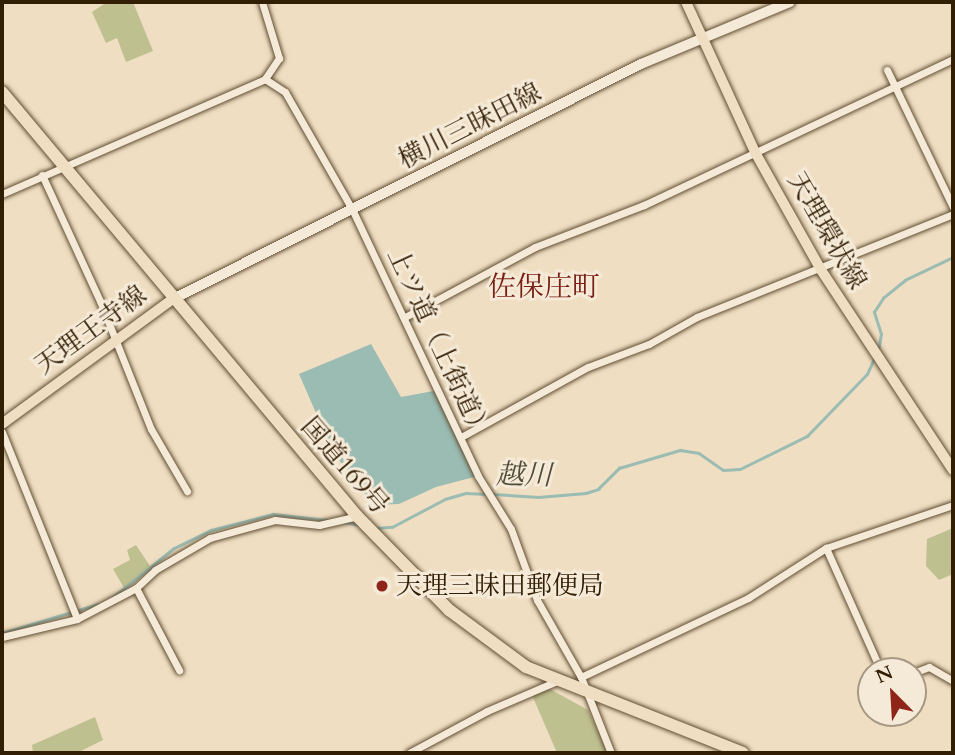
<!DOCTYPE html>
<html>
<head>
<meta charset="utf-8">
<style>
  body { margin:0 }
  #map { position:relative; width:955px; height:755px; overflow:hidden; background:#efdec2; font-family:Cardo,"Noto Serif JP",serif }
  div>[style] { position:absolute }
  .green>* { inset:0; background:#bec090 }
  .water>* { inset:0; background:#9abcb3 }
  .stream>* { height:2.5px; margin:-1.25px; padding:0 1.25px; transform-origin:1.25px; border-radius:1.25px; background:#9abcb3 }
  .roads { filter:drop-shadow(0 0 2px #614e34) drop-shadow(0 0 2px #614e34) }
  .minor>* { height:7px; margin:-3.5px; padding:0 3.5px; transform-origin:3.5px; border-radius:3.5px; background:#f5ead7 }
  .secondary>* { height:10px; margin:-5px; padding:0 5px; transform-origin:5px; border-radius:5px; background:#f5ead7 }
  .primary>* { height:10px; margin:-5px; padding:0 5px; transform-origin:5px; border-radius:5px; background:#efdec2 }
  .trunk>* { height:12px; margin:-6px; padding:0 6px; transform-origin:6px; border-radius:6px; background:#efdec2 }
  .dots>* { width:19px; height:19px; translate:-50% -50%; box-sizing:border-box; border:4px solid #f5ead7; border-radius:50% }
  span { translate:-50% -50%; white-space:nowrap; text-align:center; line-height:1.15; -webkit-text-stroke:6px #f5ead7; paint-order:stroke }
  .street-label { font-size:26px; color:#321e05 }
  .poi-label { font-size:26px; color:#321e05 }
  .left { translate:0 -50%; text-align:left }
  .neighbourhood-label { font-size:28px; color:#7a1f14 }
  .water-label { font-size:28px; color:#514d39; font-style:italic }
  .frame { position:absolute; inset:0; border:4px solid #321e05; pointer-events:none }
  .north { position:absolute; left:857px; top:657px; width:70px; height:70px; box-sizing:border-box; background:#f5ead7; border:2px solid #a79883; border-radius:50%; rotate:336deg; font-size:19px; font-weight:700; line-height:28px; text-align:center; color:#321e05 }
  .north::after { content:''; display:block; margin:auto; width:24px; height:32px; background:#8f2418; clip-path:polygon(50% 0,100% 100%,50% 72%,0 100%) }
</style>
</head>
<body>
<div id="map">
  <div class="green">
    <i style="clip-path:polygon(107px 2px,133px 2px,153px 51px,126px 62px,117px 38px,106px 43px,92px 12px)"></i>
    <i style="clip-path:polygon(953px 528px,953px 574px,939px 580px,926px 566px,927px 539px)"></i>
    <i style="clip-path:polygon(136px 545px,150px 566px,124px 588px,113px 569px,130px 560px,127px 550px)"></i>
    <i style="clip-path:polygon(548px 688px,588px 710px,608px 753px,557px 753px,532px 695px)"></i>
    <i style="clip-path:polygon(95px 717px,103px 740px,77px 753px,33px 753px,32px 745px)"></i>
  </div>
  <div class="water">
    <i style="clip-path:polygon(371px 344px,401px 397px,439px 390px,478px 476px,436px 487px,399px 504px,373px 505px,333px 452px,299px 374px)"></i>
  </div>
  <div class="stream">
    <i style="left:878px;top:351px;width:17px;rotate:-80deg"></i>
    <i style="left:881px;top:334px;width:23px;rotate:-108deg"></i>
    <i style="left:874px;top:312px;width:17px;rotate:-57deg"></i>
    <i style="left:883px;top:298px;width:28px;rotate:-39deg"></i>
    <i style="left:905px;top:280px;width:53px;rotate:-25.6deg"></i>
    <i style="left:493px;top:494px;width:45px;rotate:3.8deg"></i>
    <i style="left:538px;top:497px;width:48px;rotate:-4.8deg"></i>
    <i style="left:586px;top:493px;width:13px;rotate:-18deg"></i>
    <i style="left:598px;top:489px;width:30px;rotate:-45deg"></i>
    <i style="left:619px;top:468px;width:64px;rotate:-16.4deg"></i>
    <i style="left:680px;top:450px;width:19px;rotate:9deg"></i>
    <i style="left:699px;top:453px;width:29px;rotate:35deg"></i>
    <i style="left:723px;top:470px;width:17px;rotate:-3deg"></i>
    <i style="left:740px;top:469px;width:75px;rotate:-26.2deg"></i>
    <i style="left:807px;top:436px;width:86px;rotate:-45.9deg"></i>
    <i style="left:867px;top:374px;width:19px;rotate:-65deg"></i>
    <i style="left:345px;top:522px;width:14px;rotate:12deg"></i>
    <i style="left:376px;top:528px;width:16px;rotate:-4deg"></i>
    <i style="left:392px;top:527px;width:60px;rotate:-27.8deg"></i>
    <i style="left:445px;top:499px;width:22px;rotate:-16deg"></i>
    <i style="left:466px;top:493px;width:20px;rotate:3deg"></i>
    <i style="left:113px;top:597px;width:78px;rotate:-38.8deg"></i>
    <i style="left:174px;top:548px;width:41px;rotate:-25.9deg"></i>
    <i style="left:211px;top:530px;width:64px;rotate:-14.5deg"></i>
    <i style="left:273px;top:514px;width:55px;rotate:6.2deg"></i>
    <i style="left:2px;top:633px;width:100px;rotate:-16.8deg"></i>
  </div>
  <div class="roads">
    <div class="minor">
      <i style="left:262px;top:2px;width:59px;rotate:73.1deg"></i>
      <i style="left:279px;top:58px;width:25px;rotate:124deg"></i>
      <i style="left:265px;top:79px;width:24px;rotate:33deg"></i>
      <i style="left:285px;top:92px;width:135px;rotate:60.2deg"></i>
      <i style="left:352px;top:209px;width:295px;rotate:64.7deg"></i>
      <i style="left:478px;top:476px;width:62px;rotate:58.1deg"></i>
      <i style="left:511px;top:529px;width:76px;rotate:69.9deg"></i>
      <i style="left:537px;top:600px;width:89px;rotate:60.3deg"></i>
      <i style="left:581px;top:677px;width:82px;rotate:68.5deg"></i>
      <i style="left:887px;top:70px;width:152px;rotate:64.3deg"></i>
      <i style="left:42px;top:175px;width:139px;rotate:65.3deg"></i>
      <i style="left:100px;top:301px;width:138px;rotate:68.3deg"></i>
      <i style="left:151px;top:429px;width:72px;rotate:59.9deg"></i>
      <i style="left:2px;top:194px;width:287px;rotate:-23.6deg"></i>
      <i style="left:405px;top:317px;width:148px;rotate:-28.3deg"></i>
      <i style="left:535px;top:247px;width:117px;rotate:-21.1deg"></i>
      <i style="left:644px;top:205px;width:342px;rotate:-25.3deg"></i>
      <i style="left:2px;top:432px;width:201px;rotate:68.1deg"></i>
      <i style="left:461px;top:437px;width:145px;rotate:-28.9deg"></i>
      <i style="left:588px;top:367px;width:65px;rotate:-20.7deg"></i>
      <i style="left:649px;top:344px;width:55px;rotate:-29.4deg"></i>
      <i style="left:697px;top:317px;width:276px;rotate:-21.9deg"></i>
      <i style="left:826px;top:548px;width:135px;rotate:65.9deg"></i>
      <i style="left:136px;top:588px;width:93px;rotate:62.3deg"></i>
      <i style="left:2px;top:637px;width:77px;rotate:-13.5deg"></i>
      <i style="left:77px;top:619px;width:67px;rotate:-27.7deg"></i>
      <i style="left:136px;top:588px;width:26px;rotate:-43deg"></i>
      <i style="left:155px;top:570px;width:64px;rotate:-30.2deg"></i>
      <i style="left:210px;top:538px;width:67px;rotate:-15.5deg"></i>
      <i style="left:275px;top:520px;width:44px;rotate:6.5deg"></i>
      <i style="left:319px;top:525px;width:39px;rotate:-13deg"></i>
      <i style="left:913px;top:673px;width:17px;rotate:-21deg"></i>
      <i style="left:929px;top:667px;width:28px;rotate:30deg"></i>
      <i style="left:581px;top:677px;width:185px;rotate:-25.3deg"></i>
      <i style="left:748px;top:598px;width:93px;rotate:-32.7deg"></i>
      <i style="left:826px;top:548px;width:134px;rotate:-18.7deg"></i>
      <i style="left:409px;top:753px;width:89px;rotate:-28.3deg"></i>
      <i style="left:487px;top:711px;width:76px;rotate:-23.2deg"></i>
    </div>
    <div class="secondary">
      <i style="left:173px;top:299px;width:524px;rotate:-26.66deg"></i>
      <i style="left:641px;top:64px;width:161px;rotate:-22.6deg"></i>
    </div>
    <div class="primary">
      <i style="left:686px;top:2px;width:167px;rotate:65.3deg"></i>
      <i style="left:756px;top:154px;width:133px;rotate:60.7deg"></i>
      <i style="left:821px;top:270px;width:240px;rotate:56.6deg"></i>
      <i style="left:2px;top:424px;width:212px;rotate:-36.2deg"></i>
    </div>
    <div class="trunk">
      <i style="left:2px;top:92px;width:553px;rotate:50.06deg"></i>
      <i style="left:357px;top:516px;width:132px;rotate:45.6deg"></i>
      <i style="left:449px;top:610px;width:96px;rotate:36.5deg"></i>
      <i style="left:526px;top:667px;width:233px;rotate:21.6deg"></i>
    </div>
  </div>
  <div class="dots">
    <i style="left:382px;top:586px;background:#8f2418"></i>
  </div>
  <div class="street-label">
    <span style="left:470px;top:126px;rotate:-27deg">横川三昧田線</span>
    <span style="left:827px;top:231px;rotate:60deg">天理環状線</span>
    <span style="left:91px;top:330px;rotate:-36deg">天理王寺線</span>
    <span style="left:439px;top:344px;rotate:65deg">上ツ道（上街道）</span>
    <span style="left:345px;top:466px;rotate:49deg">国道169号</span>
  </div>
  <div class="poi-label">
    <span class="left" style="left:396px;top:586px">天理三昧田郵便局</span>
  </div>
  <div class="neighbourhood-label">
    <span style="left:544px;top:287px">佐保庄町</span>
  </div>
  <div class="water-label">
    <span style="left:524px;top:475px;rotate:1deg">越川</span>
  </div>
  <div class="frame"></div>
  <div class="north">N</div>
</div>
</body>
</html>
